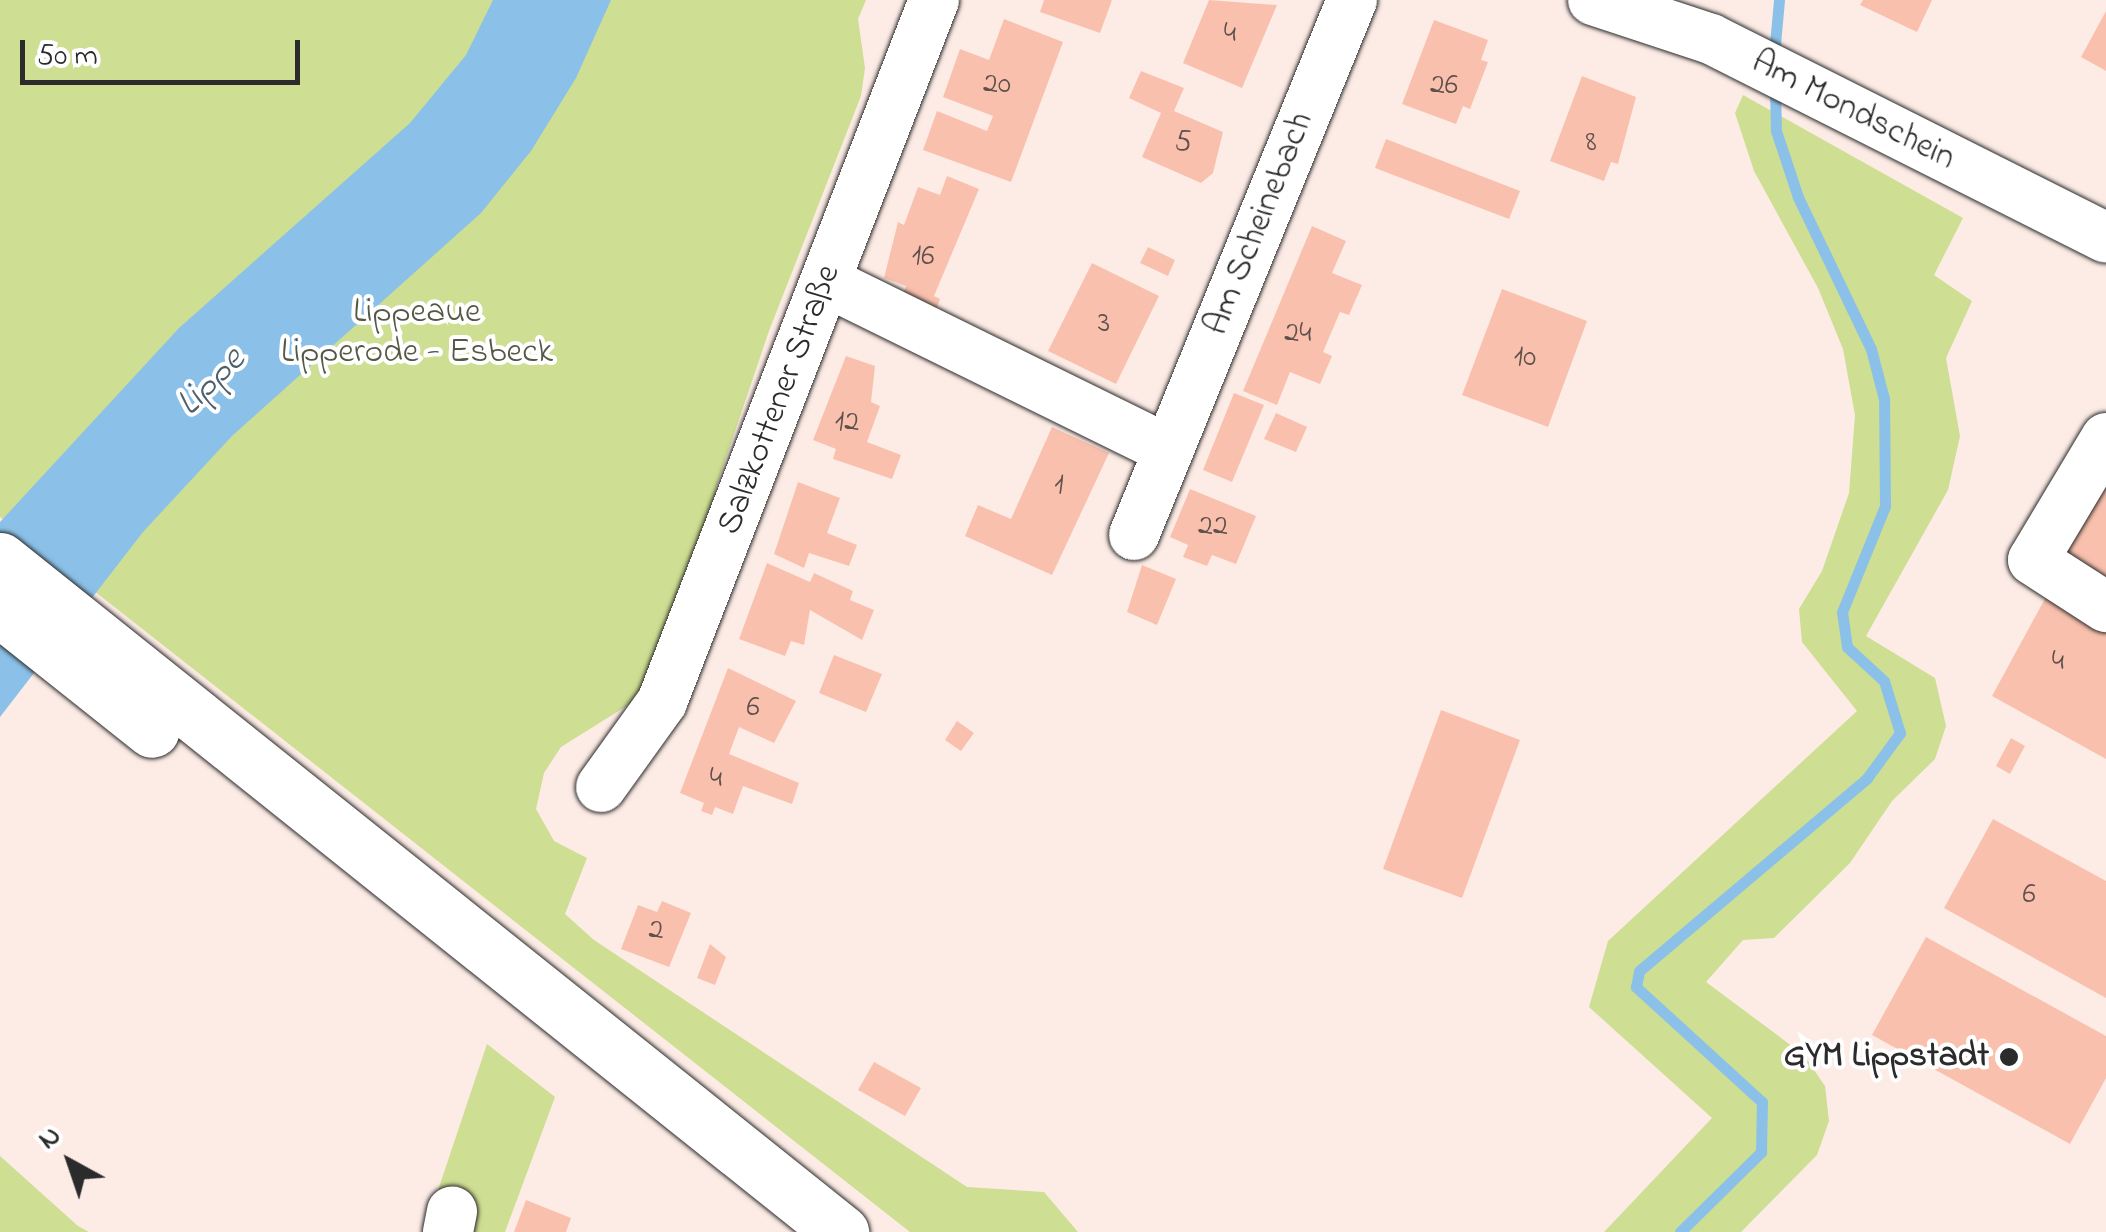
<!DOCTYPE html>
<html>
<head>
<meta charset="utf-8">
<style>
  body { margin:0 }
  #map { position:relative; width:2106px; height:1232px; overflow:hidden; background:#fdece6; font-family:"Indie Flower",sans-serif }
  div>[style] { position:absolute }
  .green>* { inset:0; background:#cede92 }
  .water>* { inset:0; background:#8bc1e9 }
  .stream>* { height:11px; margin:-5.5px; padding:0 5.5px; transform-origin:5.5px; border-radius:5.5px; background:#8bc1e9 }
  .building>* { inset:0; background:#f9c1ad }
  .roads { filter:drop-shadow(0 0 2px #2b2b2b) drop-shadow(0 0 2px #2b2b2b) }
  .minor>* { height:50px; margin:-25px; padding:0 25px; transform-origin:25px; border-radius:25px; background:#fff }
  .highway>* { height:55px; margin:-27.5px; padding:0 27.5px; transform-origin:27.5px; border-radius:27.5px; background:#fff }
  .dots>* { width:28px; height:28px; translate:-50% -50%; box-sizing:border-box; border:5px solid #fff; border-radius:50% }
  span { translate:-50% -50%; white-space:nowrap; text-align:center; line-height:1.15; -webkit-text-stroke:8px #fff; paint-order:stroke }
  .number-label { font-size:30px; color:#5e504c }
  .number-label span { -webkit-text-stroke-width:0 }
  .street-label { font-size:35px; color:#2b2b2b }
  .park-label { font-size:35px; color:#545845 }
  .poi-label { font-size:35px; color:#2b2b2b; font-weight:700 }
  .right { translate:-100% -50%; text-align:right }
  .water-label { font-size:38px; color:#4d606e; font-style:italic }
  .north { position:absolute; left:20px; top:1112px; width:100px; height:100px; -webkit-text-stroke:8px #fff; paint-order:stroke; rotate:320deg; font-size:28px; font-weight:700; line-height:40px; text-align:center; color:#2b2b2b }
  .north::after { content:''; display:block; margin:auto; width:35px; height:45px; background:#2b2b2b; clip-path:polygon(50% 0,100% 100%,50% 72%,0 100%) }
  .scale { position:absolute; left:20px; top:40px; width:280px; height:45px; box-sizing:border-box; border:5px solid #2b2b2b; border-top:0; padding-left:12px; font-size:30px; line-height:35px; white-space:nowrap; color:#2b2b2b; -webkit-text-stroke:8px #fff; paint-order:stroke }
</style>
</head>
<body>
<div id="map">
  <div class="green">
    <i style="clip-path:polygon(0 0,866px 0,858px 19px,865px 68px,861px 96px,769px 331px,715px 490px,719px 498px,641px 697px,561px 747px,544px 773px,536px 809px,554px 841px,587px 858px,565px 914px,594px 940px,967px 1187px,1044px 1192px,1078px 1232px,910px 1232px,0 517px)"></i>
    <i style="clip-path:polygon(1743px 95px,1963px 218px,1934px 275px,1972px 301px,1946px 358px,1960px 436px,1948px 490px,1866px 636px,1935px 678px,1946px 726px,1935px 759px,1892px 801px,1850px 863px,1774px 938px,1743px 940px,1706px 982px,1804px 1055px,1825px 1086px,1829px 1121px,1817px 1155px,1741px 1232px,1604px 1232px,1712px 1118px,1589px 1007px,1608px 941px,1857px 711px,1802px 642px,1799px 609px,1822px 571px,1849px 493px,1855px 415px,1843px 349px,1818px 288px,1754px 171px,1735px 113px)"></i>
    <i style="clip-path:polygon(487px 1044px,555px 1097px,505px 1232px,424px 1232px)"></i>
    <i style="clip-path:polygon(0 1156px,78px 1226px,89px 1232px,0 1232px)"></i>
  </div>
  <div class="water">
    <i style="clip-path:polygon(493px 0,611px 0,576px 78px,531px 151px,481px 213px,232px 436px,143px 532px,0 717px,0 522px,179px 328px,410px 123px,466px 55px)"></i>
  </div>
  <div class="stream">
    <i style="left:1774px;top:55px;width:55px;rotate:-84.8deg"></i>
    <i style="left:1680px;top:1232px;width:114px;rotate:-44.6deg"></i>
    <i style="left:1761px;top:1152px;width:50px;rotate:-88.9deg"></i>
    <i style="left:1762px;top:1102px;width:171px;rotate:-137.6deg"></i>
    <i style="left:1636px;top:987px;width:16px;rotate:-79deg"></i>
    <i style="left:1639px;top:971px;width:299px;rotate:-40.2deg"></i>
    <i style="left:1867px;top:778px;width:56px;rotate:-53.7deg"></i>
    <i style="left:1900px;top:733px;width:54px;rotate:-107.1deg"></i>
    <i style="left:1884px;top:681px;width:50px;rotate:-137.4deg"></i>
    <i style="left:1847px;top:647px;width:35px;rotate:-98deg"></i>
    <i style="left:1842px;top:612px;width:114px;rotate:-67.9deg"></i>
    <i style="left:1885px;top:506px;width:107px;rotate:-90.5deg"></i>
    <i style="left:1884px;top:399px;width:52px;rotate:-104.6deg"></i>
    <i style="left:1871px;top:349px;width:169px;rotate:-115.7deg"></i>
    <i style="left:1798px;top:197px;width:70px;rotate:-108.4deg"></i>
    <i style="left:1776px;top:131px;width:43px;rotate:-91.3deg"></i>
  </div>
  <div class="building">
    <i style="clip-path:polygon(1044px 0,1112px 0,1100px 33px,1040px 12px)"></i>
    <i style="clip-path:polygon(1209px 0,1277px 5px,1242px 88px,1183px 63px)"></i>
    <i style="clip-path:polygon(1863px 0,1932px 0,1917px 32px,1860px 5px)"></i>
    <i style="clip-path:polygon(2106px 11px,2106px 71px,2081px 57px)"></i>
    <i style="clip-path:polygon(1004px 19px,1063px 42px,1011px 182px,923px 150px,937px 111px,987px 131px,993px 116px,943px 97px,960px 49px,989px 60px)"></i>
    <i style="clip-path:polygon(1434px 20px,1488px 40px,1481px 60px,1488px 62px,1470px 109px,1463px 106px,1456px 124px,1402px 104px)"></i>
    <i style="clip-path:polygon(1141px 71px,1184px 88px,1174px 111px,1223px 132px,1213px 173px,1201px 183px,1142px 157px,1161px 113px,1129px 98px)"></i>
    <i style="clip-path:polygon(1582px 76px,1636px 97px,1618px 164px,1611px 162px,1604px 181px,1550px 161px)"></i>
    <i style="clip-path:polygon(1386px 139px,1520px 191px,1509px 219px,1375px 168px)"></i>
    <i style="clip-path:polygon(947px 176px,979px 189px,934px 296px,940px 299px,933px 320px,899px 305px,906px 286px,884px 278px,898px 222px,904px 225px,918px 187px,940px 195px)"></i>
    <i style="clip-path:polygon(1312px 226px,1346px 241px,1332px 273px,1362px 285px,1349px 315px,1340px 312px,1323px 352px,1332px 356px,1320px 384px,1290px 372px,1277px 405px,1243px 391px)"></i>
    <i style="clip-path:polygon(1148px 247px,1175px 260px,1168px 276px,1140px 263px)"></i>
    <i style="clip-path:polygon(1092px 263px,1159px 296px,1116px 384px,1048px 351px)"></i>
    <i style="clip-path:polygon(1502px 289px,1587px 321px,1548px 427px,1462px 395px)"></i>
    <i style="clip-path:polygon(846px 356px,875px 366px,871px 402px,880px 406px,867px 442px,901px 455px,892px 479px,833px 459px,836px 449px,813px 440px)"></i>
    <i style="clip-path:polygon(1234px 393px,1264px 405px,1232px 482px,1203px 470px)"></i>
    <i style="clip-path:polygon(1276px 413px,1307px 427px,1296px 452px,1264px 439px)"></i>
    <i style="clip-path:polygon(1052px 427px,1109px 453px,1052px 575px,965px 536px,978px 505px,1011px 519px)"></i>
    <i style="clip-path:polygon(2106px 457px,2106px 590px,2050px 560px)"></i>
    <i style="clip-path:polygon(798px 482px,840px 498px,827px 533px,857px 545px,849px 566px,809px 553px,804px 568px,774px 554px)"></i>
    <i style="clip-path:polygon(1190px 489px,1256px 516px,1236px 564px,1212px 555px,1207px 566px,1183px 557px,1188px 545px,1170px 537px)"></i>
    <i style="clip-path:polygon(767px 563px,810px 582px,814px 573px,853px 591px,850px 600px,874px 610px,862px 640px,810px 610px,804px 645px,791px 641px,785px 656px,739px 639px)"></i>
    <i style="clip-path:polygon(1142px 565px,1176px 579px,1157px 625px,1127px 612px)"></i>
    <i style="clip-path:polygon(2047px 595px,2106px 628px,2106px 759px,1992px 696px)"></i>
    <i style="clip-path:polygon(834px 655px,882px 674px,866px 712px,819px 693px)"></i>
    <i style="clip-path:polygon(728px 668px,796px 701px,774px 743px,739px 727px,729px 754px,799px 783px,792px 804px,743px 786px,733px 814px,715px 807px,712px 815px,701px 811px,704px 803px,680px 793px)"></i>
    <i style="clip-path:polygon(1441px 710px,1520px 740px,1462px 898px,1383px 869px)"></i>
    <i style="clip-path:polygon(957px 721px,974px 733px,961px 751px,945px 740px)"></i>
    <i style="clip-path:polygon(2011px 738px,2025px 746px,2010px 774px,1996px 766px)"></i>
    <i style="clip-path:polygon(1993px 819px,2106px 881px,2106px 998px,1944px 908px)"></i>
    <i style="clip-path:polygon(662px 901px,691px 913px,669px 967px,621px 949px,638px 905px,657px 912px)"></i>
    <i style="clip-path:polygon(1926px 937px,2106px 1036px,2106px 1078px,2070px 1144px,1872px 1035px)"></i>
    <i style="clip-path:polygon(710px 944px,726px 957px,715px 985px,697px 978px)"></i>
    <i style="clip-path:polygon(874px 1062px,921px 1088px,905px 1116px,858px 1090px)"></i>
    <i style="clip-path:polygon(526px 1200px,571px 1218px,566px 1232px,514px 1232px)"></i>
  </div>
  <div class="roads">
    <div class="minor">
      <i style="left:1593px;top:0;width:124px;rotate:18.3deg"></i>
      <i style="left:1711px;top:39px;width:442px;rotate:26.7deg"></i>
      <i style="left:827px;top:282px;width:379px;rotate:26.2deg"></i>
      <i style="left:2106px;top:438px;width:142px;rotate:120.9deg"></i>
      <i style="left:2033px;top:560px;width:87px;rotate:32.8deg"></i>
      <i style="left:1134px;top:535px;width:578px;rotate:-67.83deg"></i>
      <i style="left:601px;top:787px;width:105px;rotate:-54.3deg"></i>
      <i style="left:662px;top:702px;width:753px;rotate:-68.82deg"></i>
      <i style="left:448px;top:1232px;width:21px;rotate:-79deg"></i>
    </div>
    <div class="highway">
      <i style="left:0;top:560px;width:1077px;rotate:38.63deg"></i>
      <i style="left:0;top:609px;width:194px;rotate:38.5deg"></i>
    </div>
  </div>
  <div class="dots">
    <i style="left:2009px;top:1057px;background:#2b2b2b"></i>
  </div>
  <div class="number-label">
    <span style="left:1230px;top:34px">4</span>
    <span style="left:997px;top:85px">20</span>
    <span style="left:1444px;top:86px">26</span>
    <span style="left:1183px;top:143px">5</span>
    <span style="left:1591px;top:143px">8</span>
    <span style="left:923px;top:257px">16</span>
    <span style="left:1104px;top:324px">3</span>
    <span style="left:1298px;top:334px">24</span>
    <span style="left:1525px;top:358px">10</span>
    <span style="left:847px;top:423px">12</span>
    <span style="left:1059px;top:486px">1</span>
    <span style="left:1213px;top:527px">22</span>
    <span style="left:2058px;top:662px">4</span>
    <span style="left:753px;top:708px">6</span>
    <span style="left:716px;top:779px">4</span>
    <span style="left:2029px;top:895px">6</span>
    <span style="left:656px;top:931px">2</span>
  </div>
  <div class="street-label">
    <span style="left:1853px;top:111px;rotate:27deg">Am Mondschein</span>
    <span style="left:1260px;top:224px;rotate:-68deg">Am Scheinebach</span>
    <span style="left:780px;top:400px;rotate:-69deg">Salzkottener Straße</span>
  </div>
  <div class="park-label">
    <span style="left:417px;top:333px">Lippeaue<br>Lipperode - Esbeck</span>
  </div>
  <div class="poi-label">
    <span class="right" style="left:1989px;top:1057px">GYM Lippstadt</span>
  </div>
  <div class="water-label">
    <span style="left:212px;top:383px;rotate:-45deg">Lippe</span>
  </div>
  <div class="north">N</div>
  <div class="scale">50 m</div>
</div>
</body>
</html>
